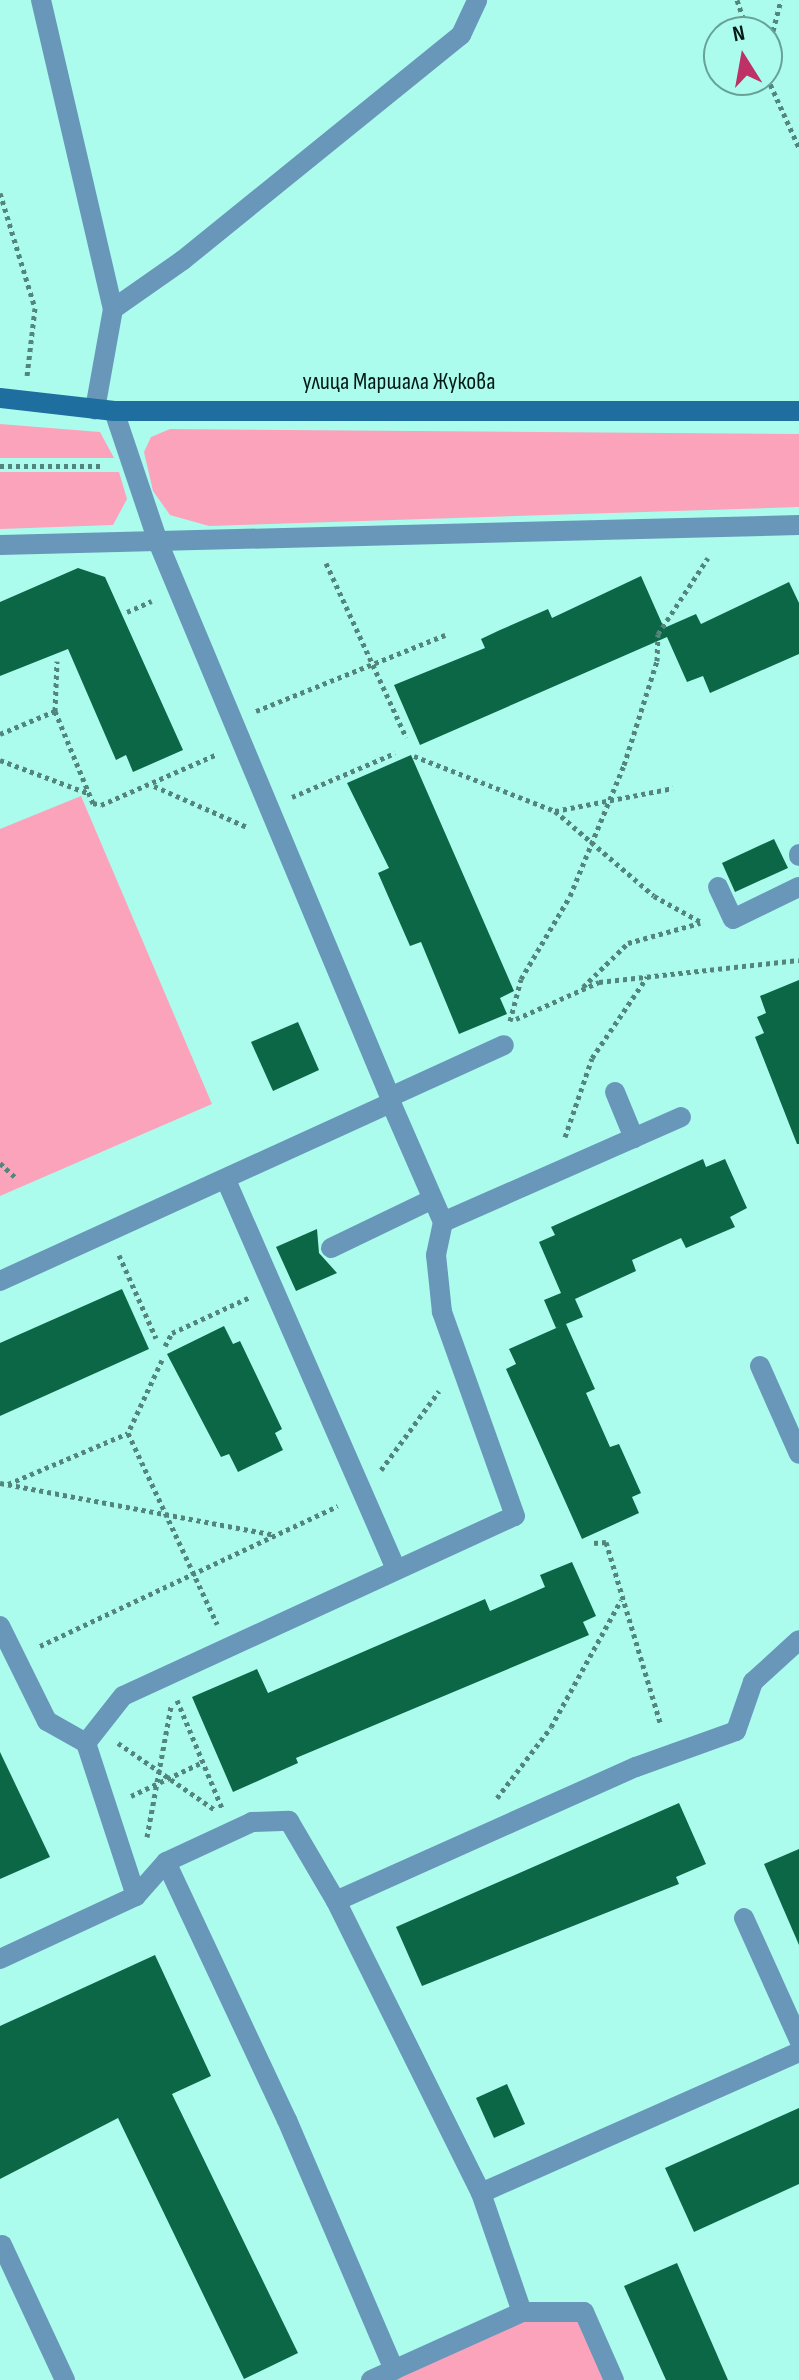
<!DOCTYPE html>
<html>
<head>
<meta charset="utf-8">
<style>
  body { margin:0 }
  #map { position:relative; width:799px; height:2380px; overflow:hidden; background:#acfced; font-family:"Sofia Sans Condensed",sans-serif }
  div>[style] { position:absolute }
  .green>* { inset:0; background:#fba3bb }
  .building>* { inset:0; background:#0b6746 }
  .path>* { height:5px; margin-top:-2.5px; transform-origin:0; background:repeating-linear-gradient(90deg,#53857c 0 4px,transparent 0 8px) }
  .lane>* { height:20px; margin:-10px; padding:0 10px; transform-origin:10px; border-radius:10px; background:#6997ba }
  .secondary>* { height:20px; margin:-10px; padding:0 10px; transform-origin:10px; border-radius:10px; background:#1e6ea0 }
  span { translate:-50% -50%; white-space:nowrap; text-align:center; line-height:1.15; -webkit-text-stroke:8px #acfced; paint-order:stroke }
  .street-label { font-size:24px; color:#021a16 }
  .north { position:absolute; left:703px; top:16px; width:80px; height:80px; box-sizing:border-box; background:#acfced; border:2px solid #68a297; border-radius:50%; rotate:349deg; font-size:22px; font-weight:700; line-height:32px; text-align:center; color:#021a16 }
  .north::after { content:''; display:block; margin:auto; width:28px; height:36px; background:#bd3167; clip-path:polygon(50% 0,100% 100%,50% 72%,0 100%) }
</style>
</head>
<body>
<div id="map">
  <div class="green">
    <i style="clip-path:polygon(0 424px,100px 432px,114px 458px,0 458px)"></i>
    <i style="clip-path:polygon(170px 429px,799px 434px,799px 507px,209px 526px,170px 515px,153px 491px,144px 452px,151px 437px)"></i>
    <i style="clip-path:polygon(0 472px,119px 472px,127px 499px,113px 525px,0 529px)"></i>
    <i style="clip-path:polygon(81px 796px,212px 1104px,0 1196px,0 829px)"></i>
    <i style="clip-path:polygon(522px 2312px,584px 2312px,614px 2380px,371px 2380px)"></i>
  </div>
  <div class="building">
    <i style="clip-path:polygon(78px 568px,105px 577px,183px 750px,133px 772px,126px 755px,116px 760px,68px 649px,0 676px,0 602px)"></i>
    <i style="clip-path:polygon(641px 576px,664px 628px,696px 614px,701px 624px,789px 582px,799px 603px,799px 654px,710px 693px,703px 676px,687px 682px,667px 637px,420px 745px,394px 685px,485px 648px,481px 639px,500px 630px,548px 609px,552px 618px)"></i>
    <i style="clip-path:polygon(411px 755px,514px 991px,500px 998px,507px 1014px,459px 1034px,421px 942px,410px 946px,378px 873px,389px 868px,347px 783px)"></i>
    <i style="clip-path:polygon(774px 839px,788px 868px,735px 892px,722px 863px)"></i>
    <i style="clip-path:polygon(799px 980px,799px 1144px,797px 1144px,755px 1037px,764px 1033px,757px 1017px,766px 1013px,760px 996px)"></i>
    <i style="clip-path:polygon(298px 1022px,319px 1070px,273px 1091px,251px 1042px)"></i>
    <i style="clip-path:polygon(703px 1159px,706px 1167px,725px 1159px,747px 1208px,730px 1217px,735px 1227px,686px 1248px,681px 1238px,632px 1260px,636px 1271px,575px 1299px,583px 1317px,566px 1324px,595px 1389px,586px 1393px,610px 1447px,619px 1444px,641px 1493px,632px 1497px,639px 1513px,582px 1539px,506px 1369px,516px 1364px,509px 1349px,563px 1325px,556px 1328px,544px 1300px,561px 1293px,539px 1242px,555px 1235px,551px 1227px)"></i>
    <i style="clip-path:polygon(317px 1229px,319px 1253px,337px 1273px,296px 1291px,276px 1247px)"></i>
    <i style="clip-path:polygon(122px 1289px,149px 1349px,0 1416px,0 1343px)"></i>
    <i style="clip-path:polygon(224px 1326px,233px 1344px,240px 1341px,282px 1429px,275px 1433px,283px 1450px,238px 1472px,229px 1454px,221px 1457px,167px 1354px)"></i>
    <i style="clip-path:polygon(572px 1562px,596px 1616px,583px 1622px,589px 1635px,296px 1758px,298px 1763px,233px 1792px,192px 1697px,257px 1669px,268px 1693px,485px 1599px,490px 1611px,545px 1587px,540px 1575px)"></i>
    <i style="clip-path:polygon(0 1752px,50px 1857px,0 1879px)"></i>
    <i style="clip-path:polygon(679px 1803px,706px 1864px,676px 1877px,679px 1884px,422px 1986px,396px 1927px)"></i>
    <i style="clip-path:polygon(799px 1849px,799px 1945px,764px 1864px)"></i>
    <i style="clip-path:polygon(155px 1955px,211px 2076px,172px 2094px,298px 2353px,244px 2379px,118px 2118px,0 2179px,0 2026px)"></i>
    <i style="clip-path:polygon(507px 2084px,525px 2124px,494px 2138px,476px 2098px)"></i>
    <i style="clip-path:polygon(799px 2108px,799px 2184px,694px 2232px,665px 2168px)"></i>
    <i style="clip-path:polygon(677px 2263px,728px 2380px,666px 2380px,624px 2286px)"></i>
  </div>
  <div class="path">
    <i style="left:737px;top:0;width:34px;rotate:71deg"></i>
    <i style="left:767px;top:54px;width:56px;rotate:-75.5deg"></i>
    <i style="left:767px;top:77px;width:78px;rotate:65.7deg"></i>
    <i style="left:0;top:193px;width:120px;rotate:73.1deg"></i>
    <i style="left:35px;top:308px;width:68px;rotate:96.7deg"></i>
    <i style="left:0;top:466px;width:103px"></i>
    <i style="left:326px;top:563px;width:192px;rotate:65.3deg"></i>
    <i style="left:127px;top:612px;width:27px;rotate:-24deg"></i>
    <i style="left:55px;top:711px;width:50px;rotate:-87.7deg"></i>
    <i style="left:256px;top:711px;width:204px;rotate:-21.9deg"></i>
    <i style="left:0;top:734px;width:60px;rotate:-22.7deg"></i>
    <i style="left:55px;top:711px;width:100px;rotate:67.6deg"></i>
    <i style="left:93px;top:803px;width:8px;rotate:14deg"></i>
    <i style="left:101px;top:805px;width:127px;rotate:-23.7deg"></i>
    <i style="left:414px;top:756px;width:151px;rotate:21.3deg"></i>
    <i style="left:555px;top:811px;width:120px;rotate:-11deg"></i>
    <i style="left:0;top:760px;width:94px;rotate:20.6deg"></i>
    <i style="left:154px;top:786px;width:102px;rotate:23.8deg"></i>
    <i style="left:292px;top:797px;width:112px;rotate:-23.1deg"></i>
    <i style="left:555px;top:811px;width:130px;rotate:40.6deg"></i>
    <i style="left:654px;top:896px;width:56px;rotate:28.9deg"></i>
    <i style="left:583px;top:987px;width:63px;rotate:-44.4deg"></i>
    <i style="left:628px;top:943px;width:75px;rotate:-15.5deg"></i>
    <i style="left:516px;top:1019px;width:91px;rotate:-24deg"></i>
    <i style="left:599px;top:982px;width:201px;rotate:-6.3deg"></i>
    <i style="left:510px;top:1021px;width:43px;rotate:-75.3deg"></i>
    <i style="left:521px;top:979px;width:96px;rotate:-59.4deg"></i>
    <i style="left:570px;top:896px;width:142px;rotate:-67.6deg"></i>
    <i style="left:624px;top:765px;width:109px;rotate:-72.4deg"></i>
    <i style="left:657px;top:661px;width:27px;rotate:-88deg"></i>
    <i style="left:658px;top:634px;width:91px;rotate:-56.7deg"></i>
    <i style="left:565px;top:1137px;width:83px;rotate:-71.1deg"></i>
    <i style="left:592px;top:1058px;width:98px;rotate:-55.8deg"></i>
    <i style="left:0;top:1163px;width:22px;rotate:43deg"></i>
    <i style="left:119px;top:1255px;width:91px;rotate:66deg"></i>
    <i style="left:165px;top:1346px;width:15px;rotate:-62deg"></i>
    <i style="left:172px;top:1333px;width:86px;rotate:-24.8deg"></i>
    <i style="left:162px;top:1360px;width:81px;rotate:115deg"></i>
    <i style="left:128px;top:1433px;width:211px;rotate:65deg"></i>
    <i style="left:381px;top:1470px;width:98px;rotate:-53.7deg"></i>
    <i style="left:0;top:1483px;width:279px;rotate:10.7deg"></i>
    <i style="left:8px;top:1484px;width:130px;rotate:-23deg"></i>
    <i style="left:594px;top:1543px;width:12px;rotate:-5deg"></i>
    <i style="left:606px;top:1542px;width:191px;rotate:73.3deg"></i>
    <i style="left:40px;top:1646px;width:329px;rotate:-25.2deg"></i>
    <i style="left:177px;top:1700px;width:117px;rotate:67.4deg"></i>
    <i style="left:118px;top:1743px;width:118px;rotate:34.6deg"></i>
    <i style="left:131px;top:1796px;width:80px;rotate:-25.3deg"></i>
    <i style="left:497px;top:1798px;width:89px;rotate:-52.7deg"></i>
    <i style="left:551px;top:1727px;width:145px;rotate:-61.1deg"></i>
    <i style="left:147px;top:1837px;width:133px;rotate:-79.6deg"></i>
  </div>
  <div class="lane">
    <i style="left:41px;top:0;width:317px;rotate:76.9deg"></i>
    <i style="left:113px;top:309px;width:102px;rotate:100.2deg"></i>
    <i style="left:113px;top:309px;width:85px;rotate:-35deg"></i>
    <i style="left:183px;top:260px;width:358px;rotate:-39deg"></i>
    <i style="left:461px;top:35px;width:38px;rotate:-65deg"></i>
    <i style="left:114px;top:411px;width:138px;rotate:71.4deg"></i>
    <i style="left:158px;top:542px;width:602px;rotate:67.31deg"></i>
    <i style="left:0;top:545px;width:799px;rotate:-1.43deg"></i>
    <i style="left:799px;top:854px;width:2px;rotate:90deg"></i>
    <i style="left:718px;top:887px;width:35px;rotate:65deg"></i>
    <i style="left:733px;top:919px;width:73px;rotate:-25.9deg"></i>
    <i style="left:615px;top:1092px;width:50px;rotate:67.6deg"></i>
    <i style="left:226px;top:1180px;width:425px;rotate:66.4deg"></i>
    <i style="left:443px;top:1222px;width:260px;rotate:-23.8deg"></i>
    <i style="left:331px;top:1248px;width:113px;rotate:-25.7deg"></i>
    <i style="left:0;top:1281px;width:430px;rotate:-24.5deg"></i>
    <i style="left:391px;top:1103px;width:6px;rotate:-99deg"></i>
    <i style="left:390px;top:1097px;width:125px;rotate:-24.5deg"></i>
    <i style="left:760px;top:1366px;width:96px;rotate:66.1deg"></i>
    <i style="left:0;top:1626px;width:106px;rotate:63.7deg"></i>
    <i style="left:47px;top:1721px;width:45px;rotate:29.4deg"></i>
    <i style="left:166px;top:1862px;width:285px;rotate:64.9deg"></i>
    <i style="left:287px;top:2120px;width:272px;rotate:66.8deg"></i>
    <i style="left:136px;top:1896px;width:161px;rotate:-108.1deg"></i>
    <i style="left:86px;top:1743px;width:60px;rotate:-51.8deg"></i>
    <i style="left:123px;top:1696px;width:431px;rotate:-24.7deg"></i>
    <i style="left:515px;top:1516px;width:217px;rotate:-109.7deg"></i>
    <i style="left:442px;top:1312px;width:57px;rotate:-96deg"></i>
    <i style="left:436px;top:1255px;width:34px;rotate:-78deg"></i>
    <i style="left:443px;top:1222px;width:130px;rotate:-113.6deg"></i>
    <i style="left:336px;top:1901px;width:329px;rotate:-24.1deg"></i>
    <i style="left:636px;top:1767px;width:106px;rotate:-19.8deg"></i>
    <i style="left:736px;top:1731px;width:52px;rotate:-70.9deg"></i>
    <i style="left:753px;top:1682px;width:62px;rotate:-42.4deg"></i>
    <i style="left:744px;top:1918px;width:134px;rotate:65.7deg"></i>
    <i style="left:0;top:1959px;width:150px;rotate:-24.9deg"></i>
    <i style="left:136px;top:1896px;width:45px;rotate:-48.6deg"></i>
    <i style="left:166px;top:1862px;width:95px;rotate:-24.9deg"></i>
    <i style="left:252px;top:1822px;width:37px;rotate:-2deg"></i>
    <i style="left:289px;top:1821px;width:93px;rotate:59.6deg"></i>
    <i style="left:336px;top:1901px;width:326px;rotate:63.6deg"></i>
    <i style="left:481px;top:2193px;width:126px;rotate:71deg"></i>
    <i style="left:522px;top:2312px;width:62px"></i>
    <i style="left:584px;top:2312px;width:74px;rotate:66.2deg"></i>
    <i style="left:481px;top:2193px;width:348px;rotate:-23.9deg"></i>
    <i style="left:2px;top:2245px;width:149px;rotate:65deg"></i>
    <i style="left:371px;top:2380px;width:166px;rotate:-24.2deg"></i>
  </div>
  <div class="secondary">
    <i style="left:0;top:398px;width:115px;rotate:6.5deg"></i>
    <i style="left:114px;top:411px;width:685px"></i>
  </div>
  <div class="street-label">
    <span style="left:399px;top:382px">улица Маршала Жукова</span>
  </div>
  <div class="north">N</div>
</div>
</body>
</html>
